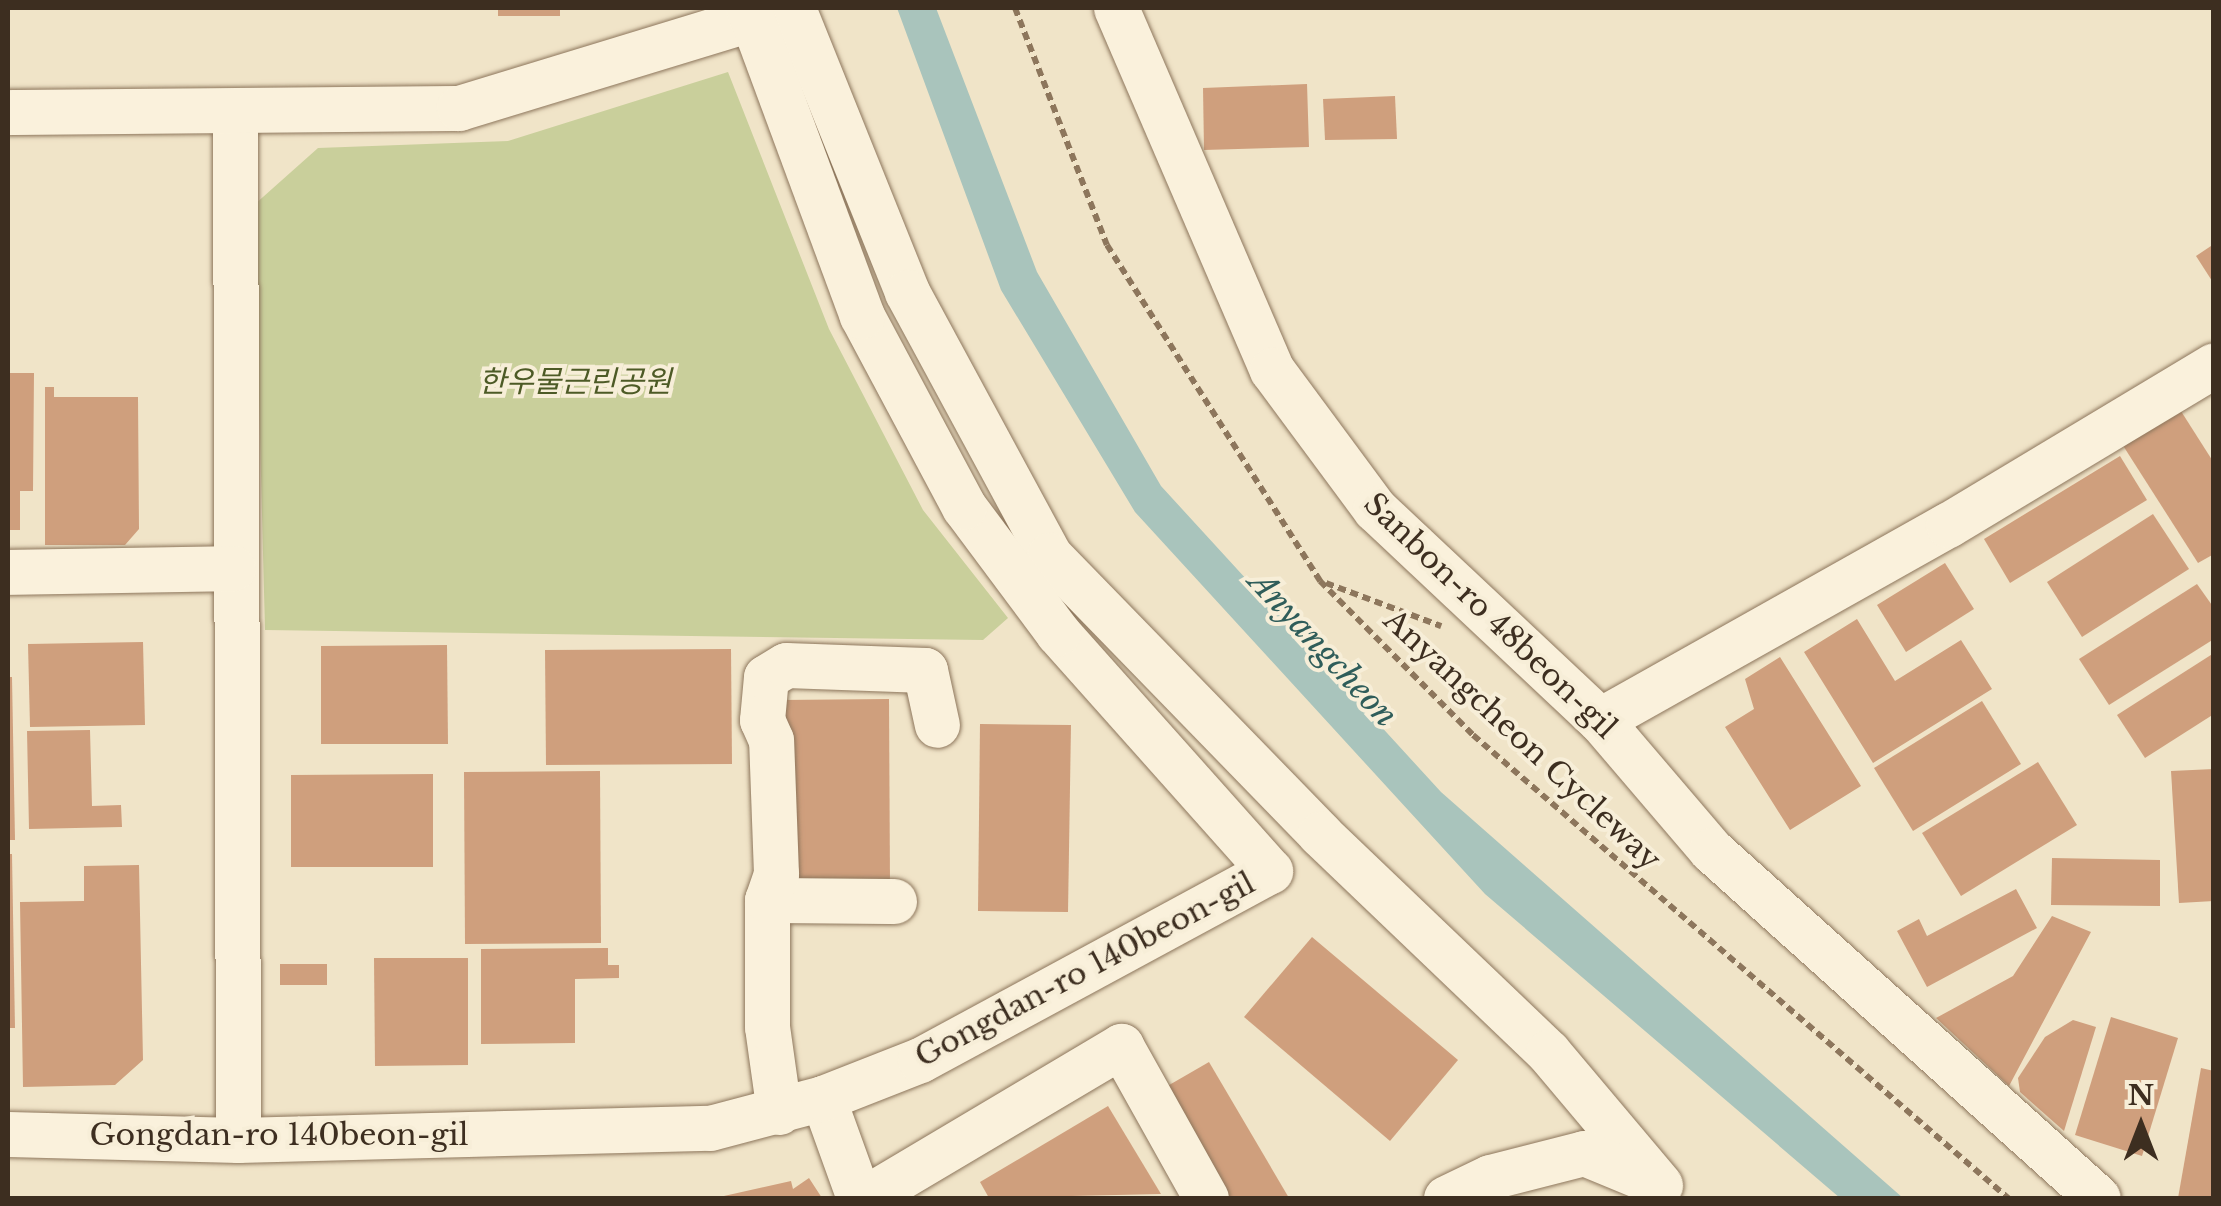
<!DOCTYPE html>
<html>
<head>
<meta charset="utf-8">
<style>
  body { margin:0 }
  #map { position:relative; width:2221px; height:1206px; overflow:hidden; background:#f0e4c8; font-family:"Libre Baskerville","Noto Sans KR",serif }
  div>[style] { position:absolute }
  .green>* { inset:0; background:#c9cf9b }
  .water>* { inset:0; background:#a9c4bc }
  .building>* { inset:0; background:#cf9f7d }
  .path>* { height:6px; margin-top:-3px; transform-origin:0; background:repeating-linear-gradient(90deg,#8d765c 0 8px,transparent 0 13px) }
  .roads { filter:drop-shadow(0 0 2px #8d765c) drop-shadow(0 0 2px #8d765c) }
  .minor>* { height:45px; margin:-22.5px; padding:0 22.5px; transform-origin:22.5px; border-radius:22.5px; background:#faf1dc }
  span { translate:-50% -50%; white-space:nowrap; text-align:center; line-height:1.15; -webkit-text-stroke:8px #f7eed8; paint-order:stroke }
  .park-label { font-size:30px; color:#4d5a26; font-style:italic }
  .street-label { font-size:30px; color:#3d2e20 }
  .water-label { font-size:32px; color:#2f5d5a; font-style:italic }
  .frame { position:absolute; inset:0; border:10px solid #3d2e20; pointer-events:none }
  .north { position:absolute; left:2091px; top:1076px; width:100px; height:100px; -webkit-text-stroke:8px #f7eed8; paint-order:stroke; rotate:0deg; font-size:28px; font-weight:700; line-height:40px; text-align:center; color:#3d2e20 }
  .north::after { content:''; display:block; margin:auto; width:35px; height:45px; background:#3d2e20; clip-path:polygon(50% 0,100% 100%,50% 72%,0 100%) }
</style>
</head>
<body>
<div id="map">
  <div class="green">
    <i style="clip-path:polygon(728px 72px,829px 329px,923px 510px,1008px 618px,983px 640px,265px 630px,254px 205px,318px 148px,508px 141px)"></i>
  </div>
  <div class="water">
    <i style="clip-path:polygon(897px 8px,936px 8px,1037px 272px,1161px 486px,1441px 792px,1903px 1198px,1840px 1198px,1485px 894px,1135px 512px,1001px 290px)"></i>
  </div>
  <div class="building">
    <i style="clip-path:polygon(498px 8px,560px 8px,560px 16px,498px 16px)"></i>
    <i style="clip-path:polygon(1307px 84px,1309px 147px,1204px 150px,1203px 88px)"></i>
    <i style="clip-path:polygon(1395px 96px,1397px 139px,1325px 140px,1323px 99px)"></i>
    <i style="clip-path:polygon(2214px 244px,2214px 284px,2196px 256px)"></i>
    <i style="clip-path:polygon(8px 373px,34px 373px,33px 491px,20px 491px,20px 530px,8px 530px)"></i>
    <i style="clip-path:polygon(45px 387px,54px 387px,54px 397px,138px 397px,139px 529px,125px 545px,45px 545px)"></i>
    <i style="clip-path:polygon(2179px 408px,2214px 463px,2214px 554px,2198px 563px,2122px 444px)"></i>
    <i style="clip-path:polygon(2120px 456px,2147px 500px,2010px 583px,1984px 539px)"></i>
    <i style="clip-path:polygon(2153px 514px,2189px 569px,2082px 637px,2047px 582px)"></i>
    <i style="clip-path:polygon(1945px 563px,1974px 609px,1906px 652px,1877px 605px)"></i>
    <i style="clip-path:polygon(2197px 584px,2214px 608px,2214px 639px,2109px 705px,2079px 659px)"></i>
    <i style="clip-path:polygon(1857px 619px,1895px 681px,1961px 640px,1992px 689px,1873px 763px,1804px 652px)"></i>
    <i style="clip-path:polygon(143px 642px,145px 725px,30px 727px,28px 644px)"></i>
    <i style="clip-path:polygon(447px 645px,448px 744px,321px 744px,321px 646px)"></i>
    <i style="clip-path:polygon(731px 649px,732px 764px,546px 765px,545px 650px)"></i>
    <i style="clip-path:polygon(2214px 653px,2214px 714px,2145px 758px,2117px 715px)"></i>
    <i style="clip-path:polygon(1780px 657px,1861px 786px,1790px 830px,1725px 727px,1754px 709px,1745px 679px)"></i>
    <i style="clip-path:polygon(8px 677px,12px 677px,15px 840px,8px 840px)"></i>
    <i style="clip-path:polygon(889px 699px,890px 885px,782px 885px,781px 700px)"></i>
    <i style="clip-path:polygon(1982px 701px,2021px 764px,1913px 831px,1874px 768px)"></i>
    <i style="clip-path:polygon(980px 724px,1071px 725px,1068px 912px,978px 911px)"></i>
    <i style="clip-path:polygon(90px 730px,92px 806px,121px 805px,122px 827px,29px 829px,27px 731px)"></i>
    <i style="clip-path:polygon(2038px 762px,2077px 825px,1961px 896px,1922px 833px)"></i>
    <i style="clip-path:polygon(2214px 769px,2214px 901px,2179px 903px,2171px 771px)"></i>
    <i style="clip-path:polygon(600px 771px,601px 943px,465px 944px,464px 772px)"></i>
    <i style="clip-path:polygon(433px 774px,433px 867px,291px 867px,291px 775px)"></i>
    <i style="clip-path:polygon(8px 854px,12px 854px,15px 1028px,8px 1028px)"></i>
    <i style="clip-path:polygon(2052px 858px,2160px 860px,2160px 906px,2051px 905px)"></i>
    <i style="clip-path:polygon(139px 865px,143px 1060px,115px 1085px,23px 1087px,20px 902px,84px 901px,84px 866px)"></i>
    <i style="clip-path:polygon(2016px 889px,2037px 928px,1927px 987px,1897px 931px,1919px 919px,1927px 936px)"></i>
    <i style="clip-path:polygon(2052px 916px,2091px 932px,2009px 1086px,1936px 1018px,2013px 976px)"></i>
    <i style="clip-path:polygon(1312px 937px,1458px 1060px,1390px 1141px,1244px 1017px)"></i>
    <i style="clip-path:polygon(608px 948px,608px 965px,619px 965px,619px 978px,575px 979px,575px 1043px,481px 1044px,481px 949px)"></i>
    <i style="clip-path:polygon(374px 958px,468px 958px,468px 1065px,375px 1066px)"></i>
    <i style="clip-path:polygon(280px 964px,327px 964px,327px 985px,280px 985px)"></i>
    <i style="clip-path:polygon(2111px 1017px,2178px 1038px,2142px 1156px,2075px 1135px)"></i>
    <i style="clip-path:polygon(2073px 1020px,2096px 1027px,2064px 1131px,2020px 1092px,2018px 1078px,2045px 1037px)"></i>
    <i style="clip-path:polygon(1209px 1062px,1289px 1198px,1228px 1198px,1164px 1088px)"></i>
    <i style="clip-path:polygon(2201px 1068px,2214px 1071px,2214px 1198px,2178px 1198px)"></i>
    <i style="clip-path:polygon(1108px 1106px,1161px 1194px,989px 1198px,980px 1182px)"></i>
    <i style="clip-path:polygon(809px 1178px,822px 1198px,715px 1198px,791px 1181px,793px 1189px)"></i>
  </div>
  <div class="path">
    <i style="left:1015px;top:8px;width:254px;rotate:68.8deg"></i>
    <i style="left:1107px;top:245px;width:398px;rotate:57.6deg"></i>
    <i style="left:1320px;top:581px;width:217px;rotate:45.2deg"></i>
    <i style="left:1473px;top:735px;width:708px;rotate:40.87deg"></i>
    <i style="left:1326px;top:583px;width:123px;rotate:20.5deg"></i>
  </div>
  <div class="roads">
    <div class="minor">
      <i style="left:793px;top:8px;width:306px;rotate:68.1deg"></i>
      <i style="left:907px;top:292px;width:299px;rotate:61.6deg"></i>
      <i style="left:1049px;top:555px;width:389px;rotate:45.8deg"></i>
      <i style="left:1320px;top:834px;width:315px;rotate:43.7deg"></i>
      <i style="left:1548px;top:1052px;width:174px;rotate:49.9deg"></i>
      <i style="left:1116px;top:8px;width:394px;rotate:66.7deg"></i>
      <i style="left:1272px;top:370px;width:173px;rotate:53.5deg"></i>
      <i style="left:1375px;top:509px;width:308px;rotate:43.2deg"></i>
      <i style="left:1600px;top:720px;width:171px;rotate:49.5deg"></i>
      <i style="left:1711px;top:850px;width:520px;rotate:41.96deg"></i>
      <i style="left:235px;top:111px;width:1029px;rotate:89.83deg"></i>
      <i style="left:8px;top:112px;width:451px;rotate:-0.5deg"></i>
      <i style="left:459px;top:108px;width:307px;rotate:-17deg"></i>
      <i style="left:8px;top:572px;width:225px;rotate:-1deg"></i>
      <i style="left:1600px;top:720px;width:399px;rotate:-29.3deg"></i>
      <i style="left:1948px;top:525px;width:310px;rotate:-31deg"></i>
      <i style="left:767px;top:900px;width:127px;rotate:0.5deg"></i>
      <i style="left:823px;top:1098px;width:106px;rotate:70.2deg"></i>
      <i style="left:779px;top:1112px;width:86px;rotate:-98deg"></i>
      <i style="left:767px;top:1027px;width:127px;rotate:-90deg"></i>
      <i style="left:767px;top:900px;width:28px;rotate:-71deg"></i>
      <i style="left:776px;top:874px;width:134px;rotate:-92.1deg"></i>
      <i style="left:771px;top:740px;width:22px;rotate:-114deg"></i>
      <i style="left:762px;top:720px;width:43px;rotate:-84.7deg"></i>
      <i style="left:766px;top:677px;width:23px;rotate:-31deg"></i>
      <i style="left:786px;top:665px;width:139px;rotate:2.1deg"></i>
      <i style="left:925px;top:670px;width:56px;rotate:77.7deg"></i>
      <i style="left:8px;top:1134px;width:230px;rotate:1.5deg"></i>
      <i style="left:238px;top:1140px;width:472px;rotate:-1.5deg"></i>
      <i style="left:710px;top:1128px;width:117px;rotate:-14.9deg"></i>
      <i style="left:823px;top:1098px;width:104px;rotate:-21.4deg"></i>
      <i style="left:920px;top:1060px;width:398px;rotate:-28.4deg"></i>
      <i style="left:1270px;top:871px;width:319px;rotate:-131.7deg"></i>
      <i style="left:1058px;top:633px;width:157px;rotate:-126.7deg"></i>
      <i style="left:964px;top:507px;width:217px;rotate:-118.1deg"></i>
      <i style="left:862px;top:316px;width:328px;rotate:-110.3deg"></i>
      <i style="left:865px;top:1198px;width:298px;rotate:-30.7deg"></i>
      <i style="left:1121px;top:1046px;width:174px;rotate:60.8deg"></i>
      <i style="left:1446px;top:1198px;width:49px;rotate:-25.5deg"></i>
      <i style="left:1490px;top:1177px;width:97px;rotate:-14.3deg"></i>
      <i style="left:1584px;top:1153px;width:74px;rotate:22.4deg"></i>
    </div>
  </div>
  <div class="park-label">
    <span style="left:575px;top:382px">한우물근린공원</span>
  </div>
  <div class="street-label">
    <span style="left:1490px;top:616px;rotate:44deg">Sanbon-ro 48beon-gil</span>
    <span style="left:1522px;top:740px;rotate:43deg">Anyangcheon Cycleway</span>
    <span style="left:1085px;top:970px;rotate:-28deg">Gongdan-ro 140beon-gil</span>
    <span style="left:279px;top:1135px">Gongdan-ro 140beon-gil</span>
  </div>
  <div class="water-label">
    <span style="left:1323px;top:649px;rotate:47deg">Anyangcheon</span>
  </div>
  <div class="frame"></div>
  <div class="north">N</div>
</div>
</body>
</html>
